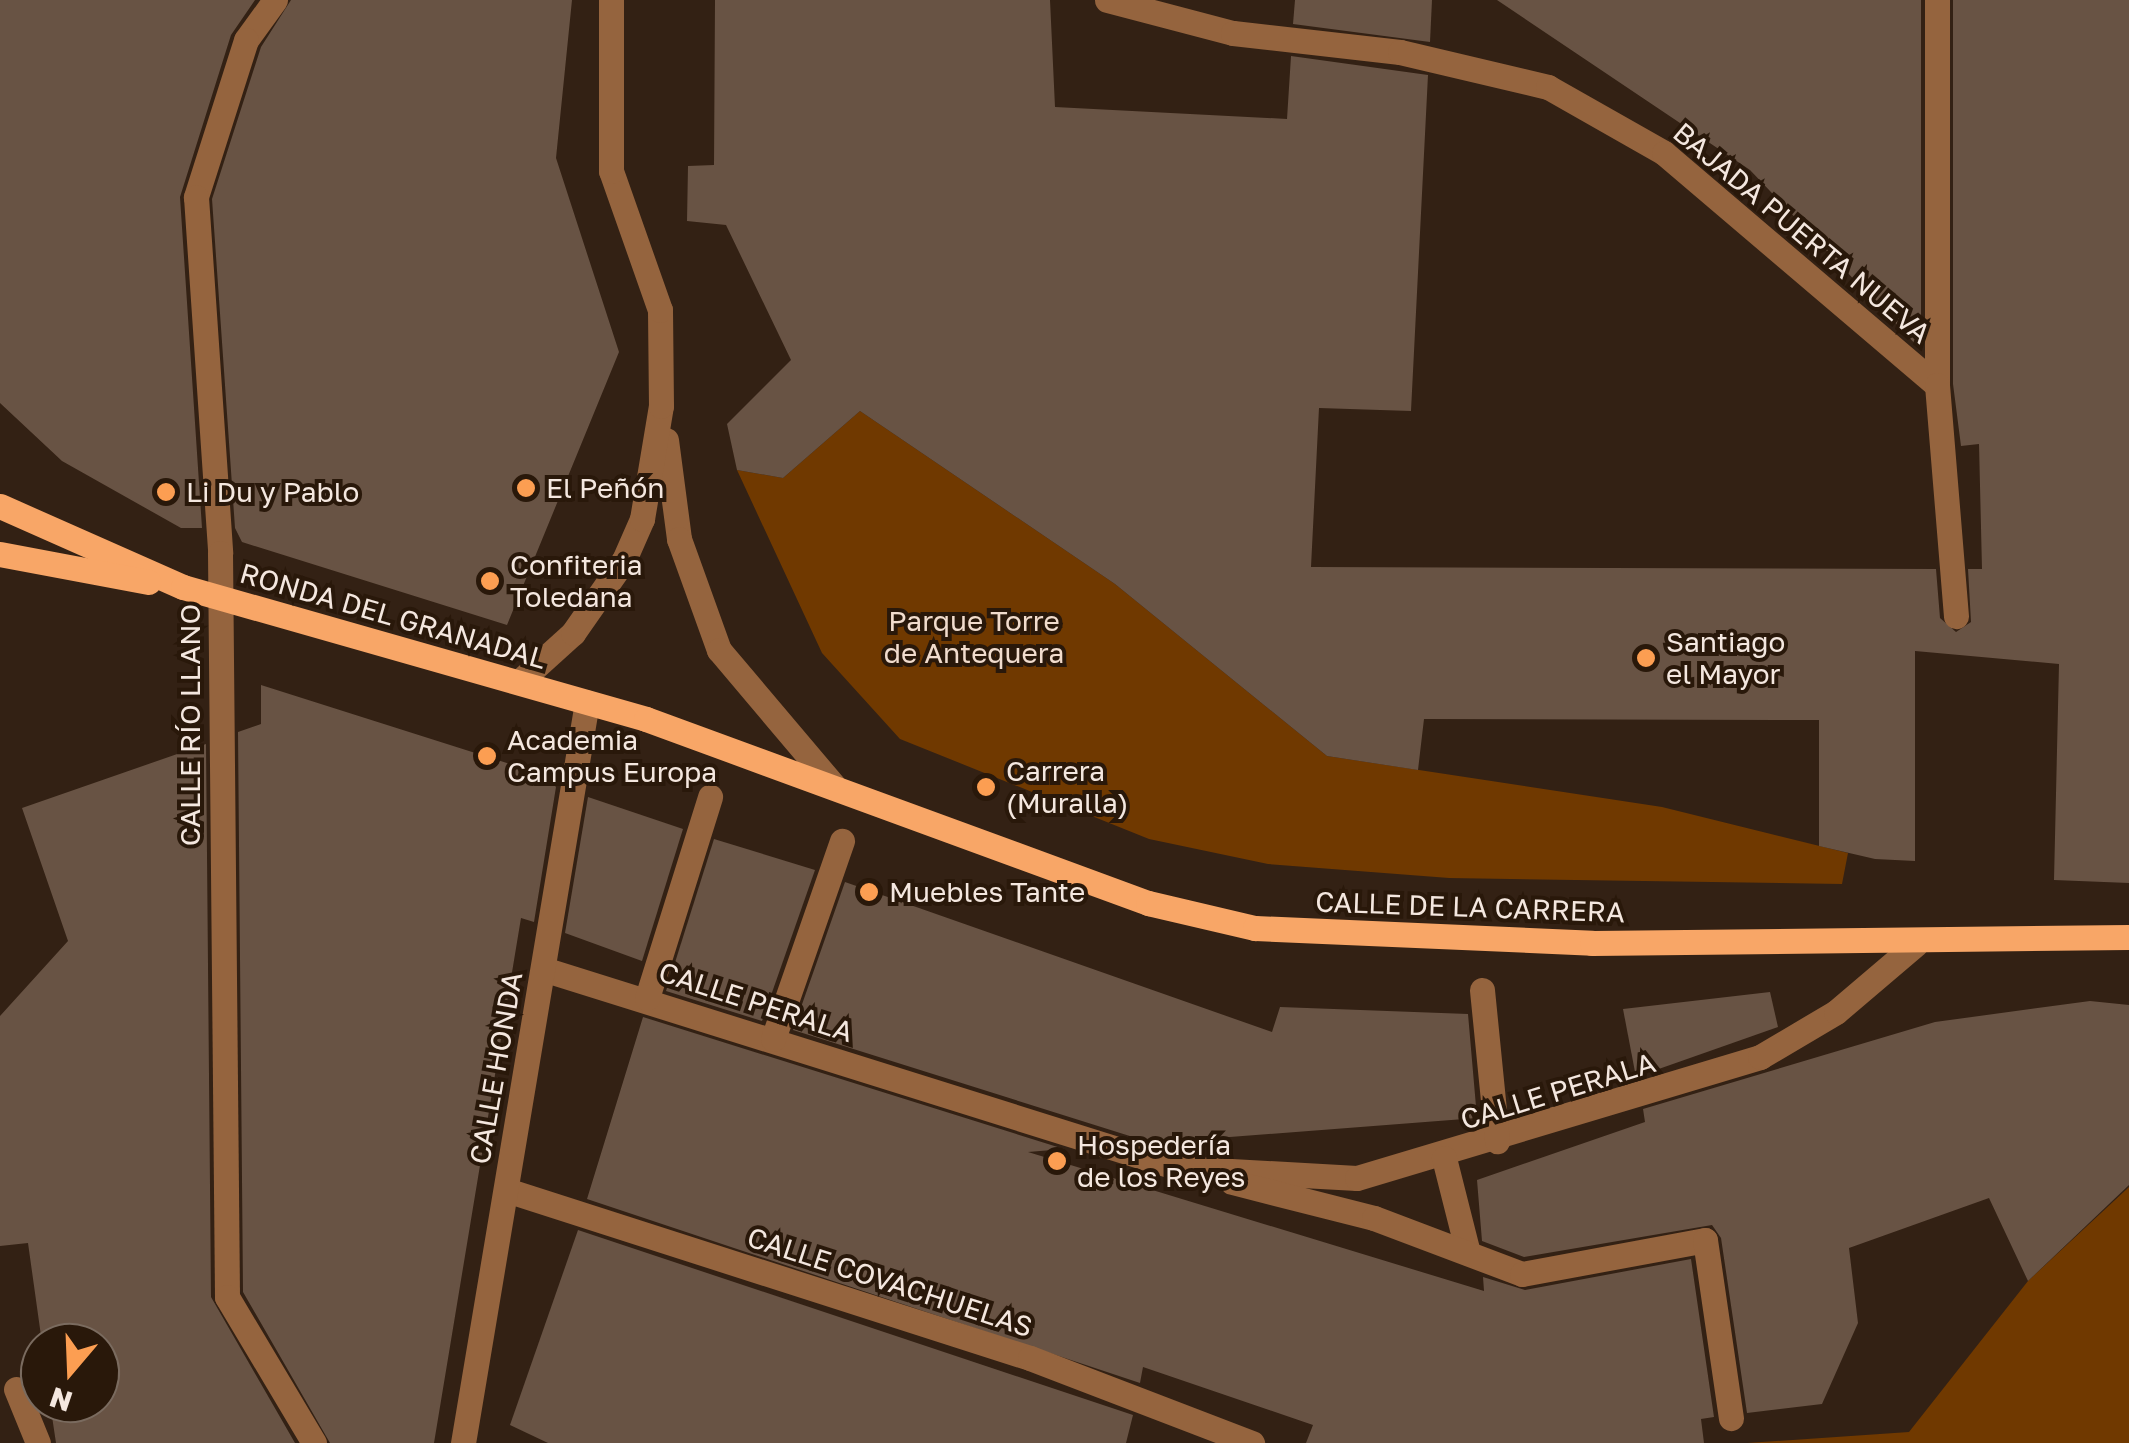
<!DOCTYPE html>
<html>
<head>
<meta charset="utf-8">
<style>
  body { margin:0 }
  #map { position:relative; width:2129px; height:1443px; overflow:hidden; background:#332114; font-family:"Golos Text",sans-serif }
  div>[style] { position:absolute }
  .green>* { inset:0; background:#703900 }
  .building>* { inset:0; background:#685344 }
  .minor>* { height:25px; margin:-12.5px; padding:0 12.5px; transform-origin:12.5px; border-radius:12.5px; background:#95643e }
  .major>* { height:25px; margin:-12.5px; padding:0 12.5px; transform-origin:12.5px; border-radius:12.5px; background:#f8a667 }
  .dots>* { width:28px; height:28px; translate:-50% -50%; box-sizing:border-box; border:5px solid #29180a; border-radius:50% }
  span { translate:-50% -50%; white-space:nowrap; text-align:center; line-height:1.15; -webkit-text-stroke:8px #29180a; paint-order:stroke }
  .street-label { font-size:28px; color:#f4e7df }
  .poi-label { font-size:28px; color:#f4e7df }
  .left { translate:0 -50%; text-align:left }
  .park-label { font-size:28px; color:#f1dccd }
  .north { position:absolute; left:20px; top:1323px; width:100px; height:100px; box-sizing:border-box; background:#29180a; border:2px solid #7a6b5f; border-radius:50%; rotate:199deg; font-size:28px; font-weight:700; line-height:40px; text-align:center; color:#f4e7df }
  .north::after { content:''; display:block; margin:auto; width:35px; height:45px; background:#fc9e52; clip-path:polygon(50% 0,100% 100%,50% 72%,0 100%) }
</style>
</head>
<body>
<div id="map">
  <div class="green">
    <i style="clip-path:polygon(860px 411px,1115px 584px,1327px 756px,1662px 807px,1848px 853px,1842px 884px,1449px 878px,1268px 864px,1149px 839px,900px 739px,822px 653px,737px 470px,783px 478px)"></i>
    <i style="clip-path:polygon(2129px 1187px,2129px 1443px,1747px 1443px,1909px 1432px,2028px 1281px)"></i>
  </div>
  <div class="building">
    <i style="clip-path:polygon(0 0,255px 0,231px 35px,180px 197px,202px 528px,181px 528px,62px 461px,0 403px)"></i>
    <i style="clip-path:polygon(291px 0,572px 0,556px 158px,619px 352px,507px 625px,242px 542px,235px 528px,212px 199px,261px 47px)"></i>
    <i style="clip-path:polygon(715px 0,1050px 0,1055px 107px,1287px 119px,1291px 56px,1428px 75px,1411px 411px,1319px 408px,1311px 567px,1936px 569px,1940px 618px,1956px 632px,1971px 622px,1968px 569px,1982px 569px,1979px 444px,1961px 446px,1953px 384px,1953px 0,2129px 0,2129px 883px,2054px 880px,2059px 664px,1915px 651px,1915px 861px,1875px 859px,1819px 846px,1819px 720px,1424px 719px,1418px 770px,1327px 756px,1115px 584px,860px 411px,783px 478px,737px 470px,727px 424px,791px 360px,726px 225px,687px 221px,688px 166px,714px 165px)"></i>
    <i style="clip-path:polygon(1295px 0,1432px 0,1430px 42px,1293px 24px)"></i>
    <i style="clip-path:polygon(1497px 0,1921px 0,1921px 350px,1750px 170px)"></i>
    <i style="clip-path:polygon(261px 685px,545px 775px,556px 787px,534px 922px,521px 918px,434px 1443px,330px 1443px,243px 1292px,238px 732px,261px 724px)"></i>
    <i style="clip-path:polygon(206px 744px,211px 1297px,295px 1443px,56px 1443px,50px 1403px,100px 1403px,100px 1343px,42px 1343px,28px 1243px,0 1246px,0 1016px,68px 941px,22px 808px)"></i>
    <i style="clip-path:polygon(588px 797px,683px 829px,642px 961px,565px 933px)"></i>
    <i style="clip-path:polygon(714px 839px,815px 870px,762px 1021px,666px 991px)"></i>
    <i style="clip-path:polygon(845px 882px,1272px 1032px,1280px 1007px,1468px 1014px,1477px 1118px,1152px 1143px,793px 1030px)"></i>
    <i style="clip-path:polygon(1770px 992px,1778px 1027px,1636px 1077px,1623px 1009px)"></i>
    <i style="clip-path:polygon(2090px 1001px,2129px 1005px,2129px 1185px,2028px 1281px,1989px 1198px,1849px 1248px,1858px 1323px,1822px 1404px,1747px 1413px,1721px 1238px,1712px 1225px,1524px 1257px,1482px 1241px,1477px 1180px,1645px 1122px,1643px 1109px,1935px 1022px)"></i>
    <i style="clip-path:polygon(643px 1017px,1064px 1149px,1028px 1152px,1484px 1291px,1483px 1277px,1525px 1290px,1691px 1259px,1714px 1417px,1701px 1419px,1704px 1443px,1306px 1443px,1313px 1425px,1143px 1367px,1140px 1383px,587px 1199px)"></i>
    <i style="clip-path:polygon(578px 1230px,1133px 1415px,1126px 1443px,548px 1443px,510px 1425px)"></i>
  </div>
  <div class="minor">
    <i style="left:275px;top:0;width:49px;rotate:125.9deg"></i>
    <i style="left:246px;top:40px;width:165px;rotate:107.7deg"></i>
    <i style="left:196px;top:197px;width:357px;rotate:86.1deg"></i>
    <i style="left:220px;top:553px;width:744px;rotate:89.46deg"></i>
    <i style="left:227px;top:1297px;width:170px;rotate:59.2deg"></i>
    <i style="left:1107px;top:0;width:130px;rotate:14.7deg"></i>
    <i style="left:1233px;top:33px;width:168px;rotate:6.5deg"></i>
    <i style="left:1400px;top:52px;width:152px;rotate:13.3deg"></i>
    <i style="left:1548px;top:87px;width:133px;rotate:29.6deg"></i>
    <i style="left:1664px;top:153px;width:358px;rotate:40.4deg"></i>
    <i style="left:1937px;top:0;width:385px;rotate:90deg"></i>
    <i style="left:1937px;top:385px;width:232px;rotate:85.3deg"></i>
    <i style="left:666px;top:440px;width:100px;rotate:82.5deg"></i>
    <i style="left:679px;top:539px;width:118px;rotate:70.2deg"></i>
    <i style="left:719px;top:650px;width:177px;rotate:49.8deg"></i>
    <i style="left:520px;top:681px;width:72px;rotate:-42.2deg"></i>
    <i style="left:573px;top:633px;width:89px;rotate:-55.1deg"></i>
    <i style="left:624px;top:560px;width:45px;rotate:-66.3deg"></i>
    <i style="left:642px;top:519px;width:115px;rotate:-80.5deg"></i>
    <i style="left:661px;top:406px;width:96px;rotate:-90.6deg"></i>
    <i style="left:660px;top:310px;width:147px;rotate:-109.4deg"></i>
    <i style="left:611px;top:171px;width:171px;rotate:-90deg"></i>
    <i style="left:543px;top:969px;width:665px;rotate:17.4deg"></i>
    <i style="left:1178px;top:1168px;width:179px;rotate:3.2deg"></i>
    <i style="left:1357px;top:1178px;width:421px;rotate:-16.7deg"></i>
    <i style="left:1760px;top:1057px;width:88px;rotate:-30.6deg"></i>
    <i style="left:1836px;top:1012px;width:105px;rotate:-40.4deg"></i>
    <i style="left:1482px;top:990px;width:152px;rotate:84.3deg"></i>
    <i style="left:647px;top:998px;width:211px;rotate:-72.6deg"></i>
    <i style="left:773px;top:1039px;width:210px;rotate:-70.8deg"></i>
    <i style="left:1444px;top:1158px;width:98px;rotate:75.8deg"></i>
    <i style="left:1232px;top:1182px;width:146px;rotate:14.2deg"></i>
    <i style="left:1374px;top:1218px;width:158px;rotate:20.7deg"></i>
    <i style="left:1522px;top:1274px;width:186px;rotate:-10.5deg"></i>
    <i style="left:1705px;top:1240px;width:180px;rotate:81.7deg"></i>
    <i style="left:506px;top:1190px;width:550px;rotate:17.78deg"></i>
    <i style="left:1030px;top:1358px;width:238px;rotate:21deg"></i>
    <i style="left:16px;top:1389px;width:58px;rotate:67.8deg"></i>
    <i style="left:463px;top:1443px;width:751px;rotate:-80.5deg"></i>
  </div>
  <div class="major">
    <i style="left:0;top:506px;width:200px;rotate:23.9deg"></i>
    <i style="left:183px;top:587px;width:481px;rotate:15.9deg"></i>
    <i style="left:646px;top:719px;width:535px;rotate:20.13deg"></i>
    <i style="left:1148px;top:903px;width:110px;rotate:13.2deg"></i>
    <i style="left:1255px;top:928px;width:337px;rotate:2.5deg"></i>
    <i style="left:1592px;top:943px;width:537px;rotate:-0.64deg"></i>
    <i style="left:0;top:554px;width:151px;rotate:10.7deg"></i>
  </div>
  <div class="dots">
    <i style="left:526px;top:488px;background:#fc9e52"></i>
    <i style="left:166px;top:492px;background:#fc9e52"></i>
    <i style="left:490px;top:581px;background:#fc9e52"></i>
    <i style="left:1646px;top:658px;background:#fc9e52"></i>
    <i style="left:487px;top:756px;background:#fc9e52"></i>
    <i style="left:986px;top:787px;background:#fc9e52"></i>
    <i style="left:869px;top:892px;background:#fc9e52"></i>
    <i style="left:1057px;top:1161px;background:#fc9e52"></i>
  </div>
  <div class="street-label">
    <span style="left:1802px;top:233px;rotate:40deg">BAJADA PUERTA NUEVA</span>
    <span style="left:393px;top:616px;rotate:16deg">RONDA DEL GRANADAL</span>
    <span style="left:190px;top:725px;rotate:-90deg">CALLE RÍO LLANO</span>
    <span style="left:1470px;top:907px;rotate:2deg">CALLE DE LA CARRERA</span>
    <span style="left:756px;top:1002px;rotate:18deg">CALLE PERALA</span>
    <span style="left:496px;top:1068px;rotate:-80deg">CALLE HONDA</span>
    <span style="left:1558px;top:1091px;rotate:-17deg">CALLE PERALA</span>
    <span style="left:890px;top:1282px;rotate:18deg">CALLE COVACHUELAS</span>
  </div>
  <div class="poi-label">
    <span class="left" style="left:546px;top:488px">El Peñón</span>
    <span class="left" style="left:186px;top:492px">Li Du y Pablo</span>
    <span class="left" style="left:510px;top:581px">Confiteria<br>Toledana</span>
    <span class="left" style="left:1666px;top:658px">Santiago<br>el Mayor</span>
    <span class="left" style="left:507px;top:756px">Academia<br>Campus Europa</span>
    <span class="left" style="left:1006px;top:787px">Carrera<br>(Muralla)</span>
    <span class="left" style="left:889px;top:892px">Muebles Tante</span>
    <span class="left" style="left:1077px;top:1161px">Hospedería<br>de los Reyes</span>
  </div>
  <div class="park-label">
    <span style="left:974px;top:637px">Parque Torre<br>de Antequera</span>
  </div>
  <div class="north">N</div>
</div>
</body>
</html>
